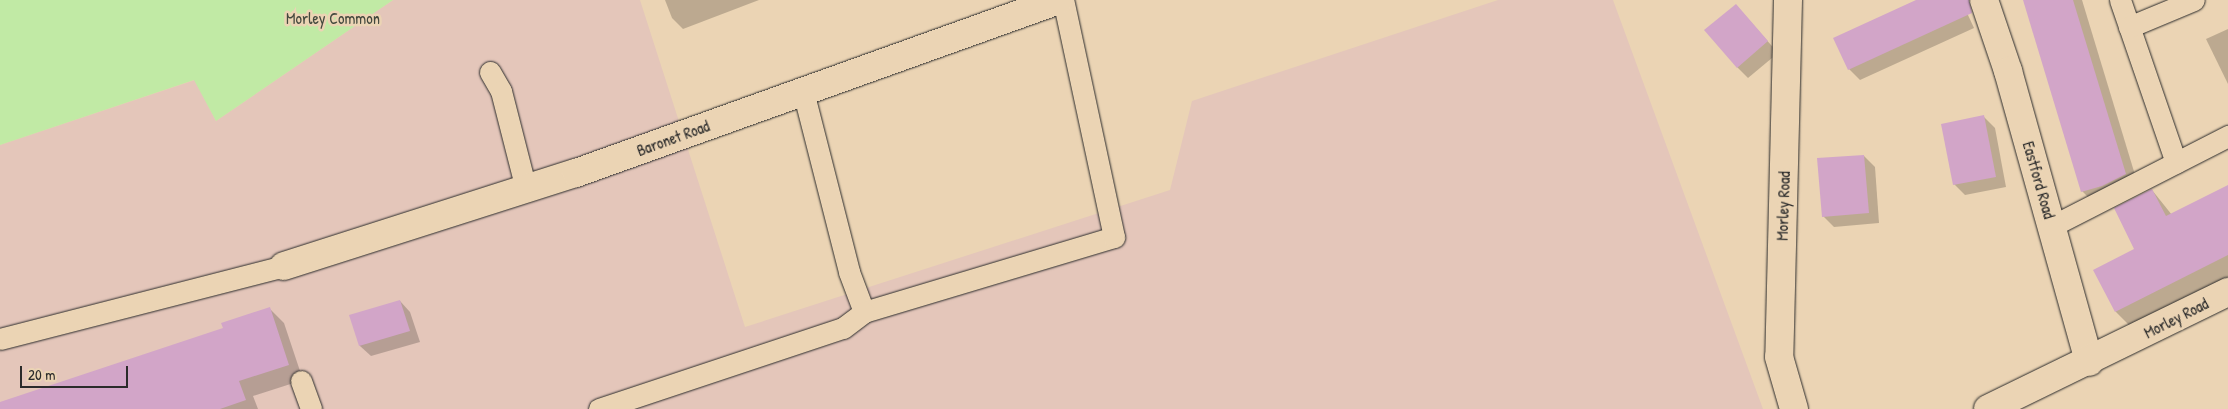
<!DOCTYPE html>
<html>
<head>
<meta charset="utf-8">
<style>
  body { margin:0 }
  #map { position:relative; width:2228px; height:409px; overflow:hidden; background:#ebd4b4; font-family:"Patrick Hand",sans-serif }
  div>[style] { position:absolute }
  .built>* { inset:0; background:#e4c6ba }
  .green>* { inset:0; background:#c1eaa5 }
  .shadow>* { inset:0; background:#0003 }
  .building>* { inset:0; background:#d2a5c8 }
  .roads { filter:drop-shadow(0 0 1px #2b2b2b) drop-shadow(0 0 1px #2b2b2b) }
  .lane>* { height:21px; margin:-10.5px; padding:0 10.5px; transform-origin:10.5px; border-radius:10.5px; background:#ebd4b4 }
  .street>* { height:28px; margin:-14px; padding:0 14px; transform-origin:14px; border-radius:14px; background:#ebd4b4 }
  span { translate:-50% -50%; white-space:nowrap; text-align:center; line-height:1.15; -webkit-text-stroke:5px #ebd4b4; paint-order:stroke }
  .park-label { font-size:16px; color:#42483d }
  .street-label { font-size:16px; color:#2b2b2b }
  .scale { position:absolute; left:20px; top:366px; width:108px; height:22px; box-sizing:border-box; border:2px solid #2b2b2b; border-top:0; padding-left:6px; font-size:15px; line-height:18px; white-space:nowrap; color:#2b2b2b; -webkit-text-stroke:4px #ebd4b4; paint-order:stroke }
</style>
</head>
<body>
<div id="map">
  <div class="built">
    <i style="clip-path:polygon(393px 0,640px 0,745px 327px,1170px 190px,1192px 101px,1498px 0,1613px 0,1763px 409px,0 409px,0 145px,195px 80px,216px 121px)"></i>
  </div>
  <div class="green">
    <i style="clip-path:polygon(0 0,393px 0,216px 121px,194px 80px,0 145px)"></i>
  </div>
  <div class="shadow">
    <i style="clip-path:polygon(665px 0,759px 0,683px 29px,672px 18px)"></i>
    <i style="clip-path:polygon(1919px 0,1961px 0,1974px 28px,1860px 80px,1849px 69px)"></i>
    <i style="clip-path:polygon(2024px 0,2082px 0,2139px 188px,2096px 205px,2082px 191px)"></i>
    <i style="clip-path:polygon(1736px 5px,1778px 53px,1748px 78px,1737px 67px)"></i>
    <i style="clip-path:polygon(2228px 29px,2228px 84px,2206px 39px)"></i>
    <i style="clip-path:polygon(1984px 117px,1995px 128px,2006px 187px,1965px 195px,1954px 184px)"></i>
    <i style="clip-path:polygon(1864px 156px,1875px 167px,1879px 223px,1834px 227px,1823px 216px)"></i>
    <i style="clip-path:polygon(2228px 186px,2228px 277px,2131px 327px,2116px 312px,2095px 270px,2136px 249px,2152px 190px,2172px 215px)"></i>
    <i style="clip-path:polygon(400px 301px,410px 312px,420px 342px,371px 356px,360px 346px,351px 316px)"></i>
    <i style="clip-path:polygon(269px 308px,284px 323px,303px 380px,253px 396px,258px 409px,7px 409px,224px 329px)"></i>
  </div>
  <div class="building">
    <i style="clip-path:polygon(1916px 0,1969px 0,1972px 13px,1848px 70px,1833px 38px)"></i>
    <i style="clip-path:polygon(2023px 0,2073px 0,2126px 174px,2102px 186px,2081px 192px)"></i>
    <i style="clip-path:polygon(1736px 4px,1768px 41px,1737px 68px,1704px 30px)"></i>
    <i style="clip-path:polygon(1984px 115px,1996px 177px,1953px 185px,1941px 124px)"></i>
    <i style="clip-path:polygon(1864px 155px,1869px 213px,1822px 217px,1817px 158px)"></i>
    <i style="clip-path:polygon(2228px 185px,2228px 255px,2115px 312px,2093px 270px,2134px 249px,2114px 208px,2152px 189px,2166px 216px)"></i>
    <i style="clip-path:polygon(400px 300px,410px 331px,359px 346px,349px 315px)"></i>
    <i style="clip-path:polygon(270px 307px,289px 365px,239px 381px,246px 400px,220px 409px,0 409px,0 402px,223px 328px,221px 323px)"></i>
  </div>
  <div class="roads">
    <div class="lane">
      <i style="left:2120px;top:0;width:172px;rotate:71deg"></i>
      <i style="left:2129px;top:27px;width:70px;rotate:-22.6deg"></i>
      <i style="left:490px;top:72px;width:22px;rotate:60deg"></i>
      <i style="left:501px;top:91px;width:101px;rotate:75.7deg"></i>
      <i style="left:803px;top:91px;width:187px;rotate:75.7deg"></i>
      <i style="left:849px;top:272px;width:43px;rotate:69.4deg"></i>
      <i style="left:864px;top:312px;width:261px;rotate:-16.7deg"></i>
      <i style="left:1114px;top:237px;width:242px;rotate:-102.1deg"></i>
      <i style="left:2052px;top:226px;width:198px;rotate:-27.1deg"></i>
      <i style="left:0;top:339px;width:293px;rotate:-14.4deg"></i>
      <i style="left:301px;top:381px;width:30px;rotate:70deg"></i>
      <i style="left:599px;top:409px;width:257px;rotate:-18.4deg"></i>
      <i style="left:843px;top:328px;width:26px;rotate:-37deg"></i>
    </div>
    <div class="street">
      <i style="left:1788px;top:0;width:357px;rotate:91.4deg"></i>
      <i style="left:1779px;top:357px;width:54px;rotate:73.9deg"></i>
      <i style="left:1984px;top:0;width:75px;rotate:71.3deg"></i>
      <i style="left:2008px;top:71px;width:302px;rotate:74.4deg"></i>
      <i style="left:284px;top:266px;width:306px;rotate:-17.7deg"></i>
      <i style="left:576px;top:173px;width:513px;rotate:-19.71deg"></i>
      <i style="left:1988px;top:409px;width:267px;rotate:-26deg"></i>
    </div>
  </div>
  <div class="park-label">
    <span style="left:333px;top:18px">Morley Common</span>
  </div>
  <div class="street-label">
    <span style="left:673px;top:138px;rotate:-20deg">Baronet Road</span>
    <span style="left:2039px;top:180px;rotate:74deg">Eastford Road</span>
    <span style="left:1783px;top:206px;rotate:-88deg">Morley Road</span>
    <span style="left:2176px;top:318px;rotate:-27deg">Morley Road</span>
  </div>
  <div class="scale">20 m</div>
</div>
</body>
</html>
